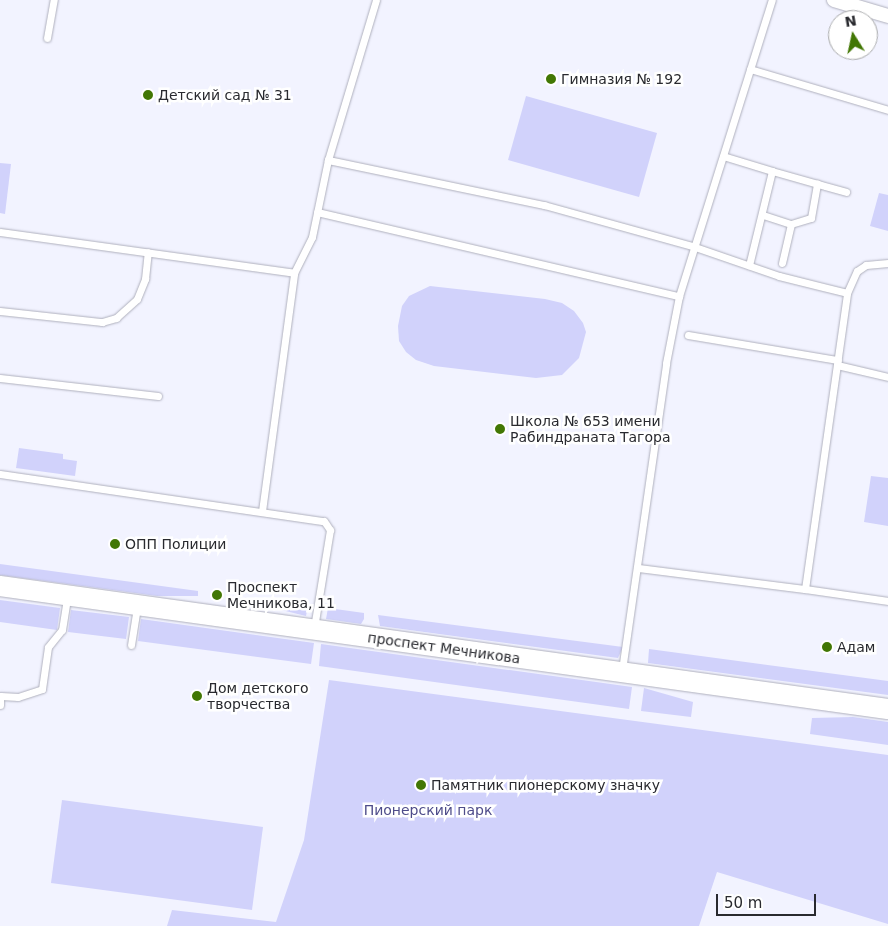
<!DOCTYPE html>
<html>
<head>
<meta charset="utf-8">
<style>
  body { margin:0 }
  #map { position:relative; width:888px; height:926px; overflow:hidden; background:#f2f3ff; font-family:"DejaVu Sans",sans-serif }
  div>[style] { position:absolute }
  .green>* { inset:0; background:#d1d2fb }
  .roads { filter:drop-shadow(0 0 1px #afb0bd) drop-shadow(0 0 1px #afb0bd) }
  .lane>* { height:7px; margin:-3.5px; padding:0 3.5px; transform-origin:3.5px; border-radius:3.5px; background:#fff }
  .street>* { height:14px; margin:-7px; padding:0 7px; transform-origin:7px; border-radius:7px; background:#fff }
  .secondary>* { height:20px; margin:-10px; padding:0 10px; transform-origin:10px; border-radius:10px; background:#fff }
  .dots>* { width:14px; height:14px; translate:-50% -50%; box-sizing:border-box; border:2px solid #fff; border-radius:50% }
  span { translate:-50% -50%; white-space:nowrap; text-align:center; line-height:1.15; -webkit-text-stroke:5px #fff; paint-order:stroke }
  .poi-label { font-size:14px; color:#292a2f }
  .left { translate:0 -50%; text-align:left }
  .street-label { font-size:14px; color:#292a2f }
  .park-label { font-size:14px; color:#4e4c8a }
  .north { position:absolute; left:828px; top:10px; width:50px; height:50px; box-sizing:border-box; background:#fff; border:1px solid #a9aaac; border-radius:50%; rotate:350deg; font-size:14px; font-weight:700; line-height:20px; text-align:center; color:#292a2f }
  .north::after { content:''; display:block; margin:auto; width:18px; height:22px; background:#427704; clip-path:polygon(50% 0,100% 100%,50% 72%,0 100%) }
  .scale { position:absolute; left:716px; top:894px; width:100px; height:22px; box-sizing:border-box; border:2px solid #292a2f; border-top:0; padding-left:6px; font-size:15px; line-height:18px; white-space:nowrap; color:#292a2f; -webkit-text-stroke:4px #fff; paint-order:stroke }
</style>
</head>
<body>
<div id="map">
  <div class="green">
    <i style="clip-path:polygon(526px 96px,657px 133px,639px 197px,508px 160px)"></i>
    <i style="clip-path:polygon(0 163px,11px 164px,5px 214px,0 213px)"></i>
    <i style="clip-path:polygon(879px 193px,888px 195px,888px 231px,870px 226px)"></i>
    <i style="clip-path:polygon(430px 286px,545px 299px,562px 303px,574px 311px,583px 323px,586px 332px,579px 358px,562px 375px,536px 378px,434px 366px,416px 360px,406px 352px,399px 341px,398px 326px,402px 306px,409px 296px)"></i>
    <i style="clip-path:polygon(19px 448px,63px 454px,63px 459px,77px 461px,75px 476px,16px 468px)"></i>
    <i style="clip-path:polygon(871px 476px,888px 478px,888px 526px,864px 522px)"></i>
    <i style="clip-path:polygon(0 564px,198px 591px,198px 596px,157px 596px,0 575px)"></i>
    <i style="clip-path:polygon(258px 599px,308px 606px,306px 616px,257px 604px)"></i>
    <i style="clip-path:polygon(0 600px,60px 608px,57px 630px,0 622px)"></i>
    <i style="clip-path:polygon(328px 608px,364px 613px,364px 619px,361px 624px,326px 619px)"></i>
    <i style="clip-path:polygon(71px 610px,129px 617px,126px 639px,68px 632px)"></i>
    <i style="clip-path:polygon(378px 615px,623px 647px,618px 658px,380px 626px)"></i>
    <i style="clip-path:polygon(141px 619px,314px 643px,311px 664px,138px 641px)"></i>
    <i style="clip-path:polygon(321px 644px,632px 687px,629px 709px,319px 666px)"></i>
    <i style="clip-path:polygon(649px 649px,888px 681px,888px 695px,648px 663px)"></i>
    <i style="clip-path:polygon(329px 680px,888px 755px,888px 924px,717px 872px,699px 926px,167px 926px,172px 910px,276px 922px,304px 840px)"></i>
    <i style="clip-path:polygon(644px 688px,693px 702px,691px 717px,641px 711px)"></i>
    <i style="clip-path:polygon(853px 717px,888px 722px,888px 745px,810px 734px,812px 718px)"></i>
    <i style="clip-path:polygon(62px 800px,263px 827px,252px 910px,51px 883px)"></i>
  </div>
  <div class="roads">
    <div class="lane">
      <i style="left:47px;top:38px;width:39px;rotate:-80deg"></i>
      <i style="left:750px;top:69px;width:144px;rotate:16.5deg"></i>
      <i style="left:723px;top:156px;width:51px;rotate:17deg"></i>
      <i style="left:772px;top:171px;width:97px;rotate:103.7deg"></i>
      <i style="left:328px;top:160px;width:221px;rotate:11.8deg"></i>
      <i style="left:544px;top:205px;width:157px;rotate:15.5deg"></i>
      <i style="left:695px;top:247px;width:89px;rotate:19deg"></i>
      <i style="left:779px;top:276px;width:70px;rotate:14deg"></i>
      <i style="left:772px;top:171px;width:77px;rotate:15.8deg"></i>
      <i style="left:317px;top:212px;width:372px;rotate:13.1deg"></i>
      <i style="left:763px;top:215px;width:29px;rotate:18deg"></i>
      <i style="left:0;top:232px;width:297px;rotate:7.9deg"></i>
      <i style="left:782px;top:263px;width:40px;rotate:-77deg"></i>
      <i style="left:791px;top:224px;width:21px;rotate:-17deg"></i>
      <i style="left:811px;top:218px;width:35px;rotate:-80deg"></i>
      <i style="left:0;top:311px;width:103px;rotate:6.2deg"></i>
      <i style="left:102px;top:322px;width:15px;rotate:-16deg"></i>
      <i style="left:116px;top:318px;width:28px;rotate:-42deg"></i>
      <i style="left:137px;top:299px;width:22px;rotate:-68deg"></i>
      <i style="left:145px;top:279px;width:27px;rotate:-84deg"></i>
      <i style="left:688px;top:335px;width:152px;rotate:9.5deg"></i>
      <i style="left:837px;top:365px;width:52px;rotate:13.2deg"></i>
      <i style="left:0;top:378px;width:159px;rotate:6.5deg"></i>
      <i style="left:0;top:474px;width:327px;rotate:8.3deg"></i>
      <i style="left:324px;top:521px;width:11px;rotate:56deg"></i>
      <i style="left:330px;top:530px;width:99px;rotate:99.3deg"></i>
      <i style="left:262px;top:511px;width:240px;rotate:-82.3deg"></i>
      <i style="left:294px;top:273px;width:40px;rotate:-63.4deg"></i>
      <i style="left:312px;top:237px;width:79px;rotate:-78.3deg"></i>
      <i style="left:328px;top:160px;width:167px;rotate:-73.3deg"></i>
      <i style="left:638px;top:568px;width:168px;rotate:7.2deg"></i>
      <i style="left:805px;top:589px;width:299px;rotate:-81.9deg"></i>
      <i style="left:847px;top:293px;width:24px;rotate:-66deg"></i>
      <i style="left:857px;top:271px;width:11px;rotate:-34deg"></i>
      <i style="left:866px;top:265px;width:22px;rotate:-5deg"></i>
      <i style="left:805px;top:589px;width:84px;rotate:8.2deg"></i>
      <i style="left:131px;top:645px;width:39px;rotate:-81deg"></i>
      <i style="left:622px;top:670px;width:310px;rotate:-81.8deg"></i>
      <i style="left:666px;top:363px;width:68px;rotate:-79deg"></i>
      <i style="left:679px;top:296px;width:310px;rotate:-72.6deg"></i>
      <i style="left:0;top:696px;width:9px;rotate:90deg"></i>
      <i style="left:1px;top:696px;width:17px;rotate:3deg"></i>
      <i style="left:18px;top:697px;width:25px;rotate:-18deg"></i>
      <i style="left:42px;top:689px;width:42px;rotate:-81.9deg"></i>
      <i style="left:48px;top:647px;width:22px;rotate:-51deg"></i>
      <i style="left:62px;top:630px;width:32px;rotate:-81deg"></i>
    </div>
    <div class="street">
      <i style="left:834px;top:0;width:56px;rotate:16.5deg"></i>
    </div>
    <div class="secondary">
      <i style="left:0;top:586px;width:896px;rotate:7.89deg"></i>
    </div>
  </div>
  <div class="dots">
    <i style="left:551px;top:79px;background:#427704"></i>
    <i style="left:148px;top:95px;background:#427704"></i>
    <i style="left:500px;top:429px;background:#427704"></i>
    <i style="left:115px;top:544px;background:#427704"></i>
    <i style="left:217px;top:595px;background:#427704"></i>
    <i style="left:827px;top:647px;background:#427704"></i>
    <i style="left:197px;top:696px;background:#427704"></i>
    <i style="left:421px;top:785px;background:#427704"></i>
  </div>
  <div class="poi-label">
    <span class="left" style="left:561px;top:79px">Гимназия № 192</span>
    <span class="left" style="left:158px;top:95px">Детский сад № 31</span>
    <span class="left" style="left:510px;top:429px">Школа № 653 имени<br>Рабиндраната Тагора</span>
    <span class="left" style="left:125px;top:544px">ОПП Полиции</span>
    <span class="left" style="left:227px;top:595px">Проспект<br>Мечникова, 11</span>
    <span class="left" style="left:837px;top:647px">Адам</span>
    <span class="left" style="left:207px;top:696px">Дом детского<br>творчества</span>
    <span class="left" style="left:431px;top:785px">Памятник пионерскому значку</span>
  </div>
  <div class="street-label">
    <span style="left:444px;top:648px;rotate:8deg">проспект Мечникова</span>
  </div>
  <div class="park-label">
    <span style="left:428px;top:810px">Пионерский парк</span>
  </div>
  <div class="north">N</div>
  <div class="scale">50 m</div>
</div>
</body>
</html>
